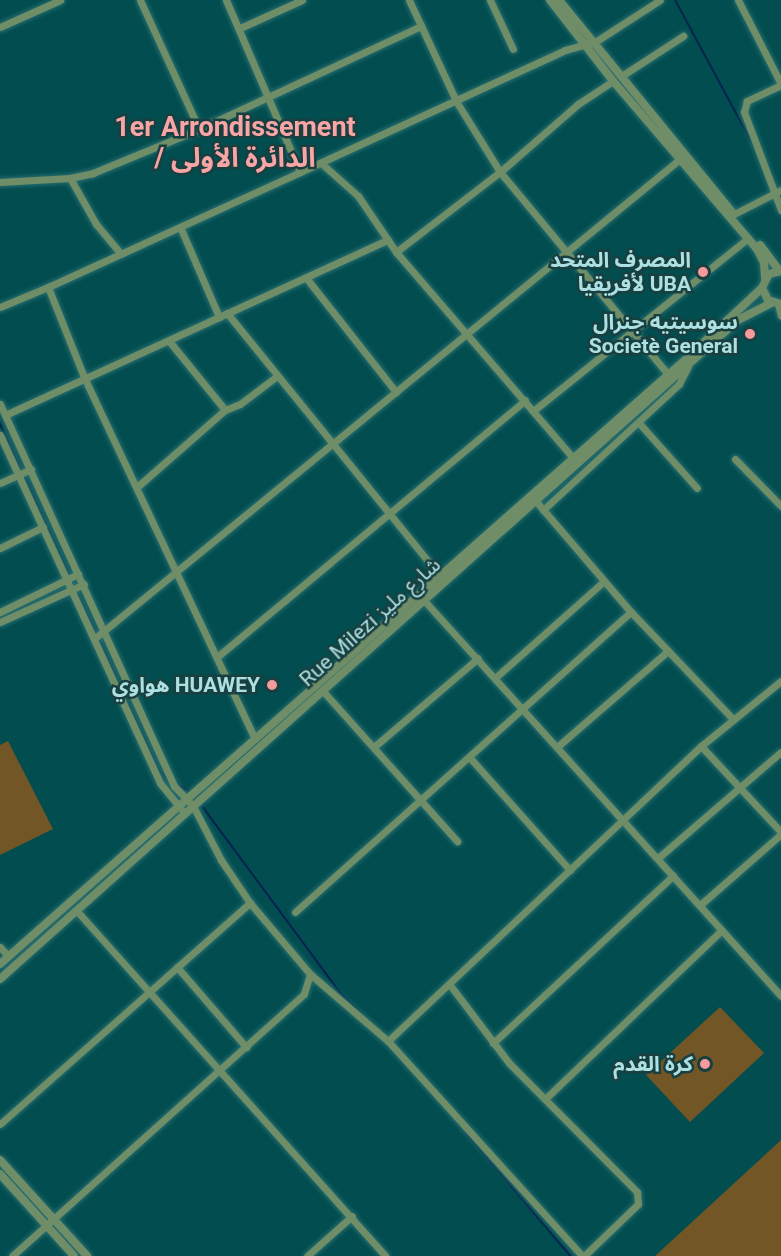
<!DOCTYPE html>
<html>
<head>
<meta charset="utf-8">
<style>
  body { margin:0 }
  #map { position:relative; width:781px; height:1256px; overflow:hidden; background:#024d4f; font-family:Roboto,"Noto Sans Arabic",sans-serif }
  div>[style] { position:absolute }
  .green>* { inset:0; background:#725625 }
  .stream>* { height:1.5px; margin:-0.75px; padding:0 0.75px; transform-origin:0.75px; border-radius:0.75px; background:#06224f }
  .roads { filter:drop-shadow(0 0 2px #276d6f) drop-shadow(0 0 2px #276d6f) }
  .minor>* { height:7px; margin:-3.5px; padding:0 3.5px; transform-origin:3.5px; border-radius:3.5px; background:#6f8d67 }
  .tertiary>* { height:8px; margin:-4px; padding:0 4px; transform-origin:4px; border-radius:4px; background:#6f8d67 }
  .dots>* { width:16px; height:16px; translate:-50% -50%; box-sizing:border-box; border:3px solid #193f40; border-radius:50% }
  span { translate:-50% -50%; white-space:nowrap; text-align:center; line-height:1.15; -webkit-text-stroke:5px #193f40; paint-order:stroke }
  .poi-label { font-size:21px; color:#ace0e2; font-weight:700 }
  .right { translate:-100% -50%; text-align:right }
  .street-label { font-size:21px; color:#ace0e2 }
  .district-label { font-size:27px; color:#f9a5a5; font-weight:700 }
</style>
</head>
<body>
<div id="map">
  <div class="green">
    <i style="clip-path:polygon(8px 741px,53px 829px,0 855px,0 745px)"></i>
    <i style="clip-path:polygon(720px 1007px,764px 1053px,690px 1122px,646px 1075px)"></i>
    <i style="clip-path:polygon(781px 1140px,781px 1256px,655px 1256px)"></i>
  </div>
  <div class="stream">
    <i style="left:676px;top:1px;width:158px;rotate:61.7deg"></i>
    <i style="left:0;top:423px;width:48px;rotate:65.6deg"></i>
    <i style="left:25px;top:477px;width:107px;rotate:65.6deg"></i>
    <i style="left:77px;top:592px;width:44px;rotate:64.6deg"></i>
    <i style="left:100px;top:641px;width:141px;rotate:65.3deg"></i>
    <i style="left:159px;top:769px;width:16px;rotate:52deg"></i>
    <i style="left:178px;top:785px;width:13px;rotate:27deg"></i>
    <i style="left:203px;top:807px;width:229px;rotate:53.5deg"></i>
    <i style="left:339px;top:991px;width:31px;rotate:45deg"></i>
    <i style="left:467px;top:1134px;width:160px;rotate:49.6deg"></i>
  </div>
  <div class="roads">
    <div class="minor">
      <i style="left:140px;top:0;width:142px;rotate:65.4deg"></i>
      <i style="left:199px;top:129px;width:245px;rotate:-24.9deg"></i>
      <i style="left:226px;top:0;width:187px;rotate:66.7deg"></i>
      <i style="left:300px;top:172px;width:292px;rotate:-24.7deg"></i>
      <i style="left:565px;top:50px;width:31px;rotate:-15deg"></i>
      <i style="left:595px;top:42px;width:77px;rotate:-32.9deg"></i>
      <i style="left:409px;top:0;width:111px;rotate:65deg"></i>
      <i style="left:456px;top:101px;width:84px;rotate:58.2deg"></i>
      <i style="left:500px;top:172px;width:266px;rotate:50.3deg"></i>
      <i style="left:490px;top:0;width:54px;rotate:64.9deg"></i>
      <i style="left:738px;top:0;width:94px;rotate:62.9deg"></i>
      <i style="left:0;top:27px;width:66px;rotate:-24.2deg"></i>
      <i style="left:240px;top:28px;width:68px;rotate:-24.3deg"></i>
      <i style="left:623px;top:75px;width:72px;rotate:-33deg"></i>
      <i style="left:781px;top:85px;width:38px;rotate:155deg"></i>
      <i style="left:747px;top:101px;width:11px;rotate:105deg"></i>
      <i style="left:744px;top:112px;width:105px;rotate:69.3deg"></i>
      <i style="left:321px;top:163px;width:50px;rotate:41.7deg"></i>
      <i style="left:358px;top:196px;width:68px;rotate:55.8deg"></i>
      <i style="left:396px;top:252px;width:276px;rotate:49.3deg"></i>
      <i style="left:70px;top:178px;width:53px;rotate:60.5deg"></i>
      <i style="left:96px;top:224px;width:39px;rotate:50deg"></i>
      <i style="left:0;top:182px;width:70px;rotate:-3.3deg"></i>
      <i style="left:70px;top:178px;width:24px;rotate:-12deg"></i>
      <i style="left:93px;top:173px;width:115px;rotate:-22.5deg"></i>
      <i style="left:734px;top:214px;width:53px;rotate:-27.1deg"></i>
      <i style="left:181px;top:229px;width:96px;rotate:66.6deg"></i>
      <i style="left:396px;top:252px;width:131px;rotate:-37.6deg"></i>
      <i style="left:500px;top:172px;width:103px;rotate:-41.1deg"></i>
      <i style="left:578px;top:104px;width:42px;rotate:-33.3deg"></i>
      <i style="left:307px;top:279px;width:144px;rotate:51.8deg"></i>
      <i style="left:778px;top:304px;width:12px;rotate:76deg"></i>
      <i style="left:0;top:307px;width:52px;rotate:-22.6deg"></i>
      <i style="left:227px;top:313px;width:337px;rotate:51deg"></i>
      <i style="left:169px;top:341px;width:89px;rotate:50.9deg"></i>
      <i style="left:0;top:404px;width:420px;rotate:65.5deg"></i>
      <i style="left:174px;top:786px;width:28px;rotate:46deg"></i>
      <i style="left:193px;top:806px;width:61px;rotate:62.6deg"></i>
      <i style="left:221px;top:860px;width:52px;rotate:56deg"></i>
      <i style="left:250px;top:903px;width:93px;rotate:49.8deg"></i>
      <i style="left:310px;top:974px;width:21px;rotate:107deg"></i>
      <i style="left:304px;top:994px;width:392px;rotate:138.1deg"></i>
      <i style="left:533px;top:411px;width:276px;rotate:-38.8deg"></i>
      <i style="left:5px;top:415px;width:421px;rotate:-24.6deg"></i>
      <i style="left:639px;top:423px;width:87px;rotate:48.3deg"></i>
      <i style="left:0;top:435px;width:383px;rotate:65.3deg"></i>
      <i style="left:160px;top:783px;width:33px;rotate:51deg"></i>
      <i style="left:735px;top:459px;width:66px;rotate:45.6deg"></i>
      <i style="left:0;top:483px;width:34px;rotate:-24deg"></i>
      <i style="left:137px;top:487px;width:117px;rotate:-41.2deg"></i>
      <i style="left:225px;top:410px;width:16px;rotate:-22deg"></i>
      <i style="left:240px;top:404px;width:46px;rotate:-37.1deg"></i>
      <i style="left:534px;top:499px;width:149px;rotate:49.4deg"></i>
      <i style="left:631px;top:612px;width:148px;rotate:46.4deg"></i>
      <i style="left:543px;top:510px;width:185px;rotate:-42.8deg"></i>
      <i style="left:679px;top:384px;width:20px;rotate:-63deg"></i>
      <i style="left:0;top:548px;width:48px;rotate:-26deg"></i>
      <i style="left:421px;top:597px;width:537px;rotate:47.94deg"></i>
      <i style="left:0;top:612px;width:87px;rotate:-26deg"></i>
      <i style="left:0;top:622px;width:92px;rotate:-24.3deg"></i>
      <i style="left:94px;top:639px;width:757px;rotate:-39.32deg"></i>
      <i style="left:217px;top:657px;width:401px;rotate:-39.8deg"></i>
      <i style="left:496px;top:677px;width:144px;rotate:-41.6deg"></i>
      <i style="left:322px;top:690px;width:203px;rotate:48.2deg"></i>
      <i style="left:255px;top:739px;width:400px;rotate:-115.3deg"></i>
      <i style="left:84px;top:377px;width:97px;rotate:-111.8deg"></i>
      <i style="left:48px;top:287px;width:277px;rotate:-24.5deg"></i>
      <i style="left:375px;top:746px;width:135px;rotate:-40.5deg"></i>
      <i style="left:701px;top:746px;width:117px;rotate:47.1deg"></i>
      <i style="left:557px;top:747px;width:147px;rotate:-40.9deg"></i>
      <i style="left:471px;top:759px;width:149px;rotate:48.3deg"></i>
      <i style="left:658px;top:858px;width:162px;rotate:-40.8deg"></i>
      <i style="left:700px;top:905px;width:108px;rotate:-41.2deg"></i>
      <i style="left:76px;top:910px;width:464px;rotate:48.2deg"></i>
      <i style="left:295px;top:912px;width:450px;rotate:-41.8deg"></i>
      <i style="left:0;top:947px;width:12px;rotate:48deg"></i>
      <i style="left:177px;top:967px;width:106px;rotate:49.2deg"></i>
      <i style="left:310px;top:974px;width:103px;rotate:40.7deg"></i>
      <i style="left:388px;top:1041px;width:290px;rotate:47.9deg"></i>
      <i style="left:450px;top:985px;width:98px;rotate:52.9deg"></i>
      <i style="left:509px;top:1063px;width:182px;rotate:45.2deg"></i>
      <i style="left:637px;top:1192px;width:12px;rotate:85deg"></i>
      <i style="left:638px;top:1204px;width:75px;rotate:136.1deg"></i>
      <i style="left:388px;top:1041px;width:430px;rotate:-43.3deg"></i>
      <i style="left:701px;top:746px;width:103px;rotate:-39.1deg"></i>
      <i style="left:493px;top:1043px;width:246px;rotate:-42.9deg"></i>
      <i style="left:546px;top:1098px;width:243px;rotate:-43.7deg"></i>
      <i style="left:0;top:1124px;width:334px;rotate:-41.5deg"></i>
      <i style="left:307px;top:1256px;width:60px;rotate:-41.6deg"></i>
    </div>
    <div class="tertiary">
      <i style="left:550px;top:0;width:103px;rotate:52.1deg"></i>
      <i style="left:613px;top:81px;width:221px;rotate:49.4deg"></i>
      <i style="left:757px;top:249px;width:16px;rotate:63deg"></i>
      <i style="left:764px;top:263px;width:15px;rotate:86deg"></i>
      <i style="left:559px;top:0;width:274px;rotate:50.8deg"></i>
      <i style="left:760px;top:245px;width:31px;rotate:53deg"></i>
      <i style="left:781px;top:271px;width:12px;rotate:166deg"></i>
      <i style="left:769px;top:274px;width:16px;rotate:117deg"></i>
      <i style="left:762px;top:288px;width:13px;rotate:63deg"></i>
      <i style="left:768px;top:300px;width:14px;rotate:17deg"></i>
      <i style="left:703px;top:343px;width:81px;rotate:-43deg"></i>
      <i style="left:0;top:964px;width:922px;rotate:-41.4deg"></i>
      <i style="left:0;top:979px;width:989px;rotate:-41.76deg"></i>
      <i style="left:738px;top:320px;width:38px;rotate:-27deg"></i>
      <i style="left:0;top:1160px;width:130px;rotate:47.8deg"></i>
      <i style="left:0;top:1174px;width:110px;rotate:47.9deg"></i>
    </div>
  </div>
  <div class="dots">
    <i style="left:703px;top:272px;background:#f59b9c"></i>
    <i style="left:750px;top:334px;background:#f59b9c"></i>
    <i style="left:272px;top:685px;background:#f59b9c"></i>
    <i style="left:705px;top:1064px;background:#f59b9c"></i>
  </div>
  <div class="poi-label">
    <span class="right" style="left:691px;top:272px">المصرف المتحد<br>لأفريقيا UBA</span>
    <span class="right" style="left:738px;top:334px">سوسيتيه جنرال<br>Societè General</span>
    <span class="right" style="left:260px;top:685px">هواوي HUAWEY</span>
    <span class="right" style="left:693px;top:1064px">كرة القدم</span>
  </div>
  <div class="street-label">
    <span style="left:370px;top:622px;rotate:-42deg">Rue Milezi شارع مليز</span>
  </div>
  <div class="district-label">
    <span style="left:235px;top:143px">1er Arrondissement<br>/ الدائرة الأولى</span>
  </div>
</div>
</body>
</html>
